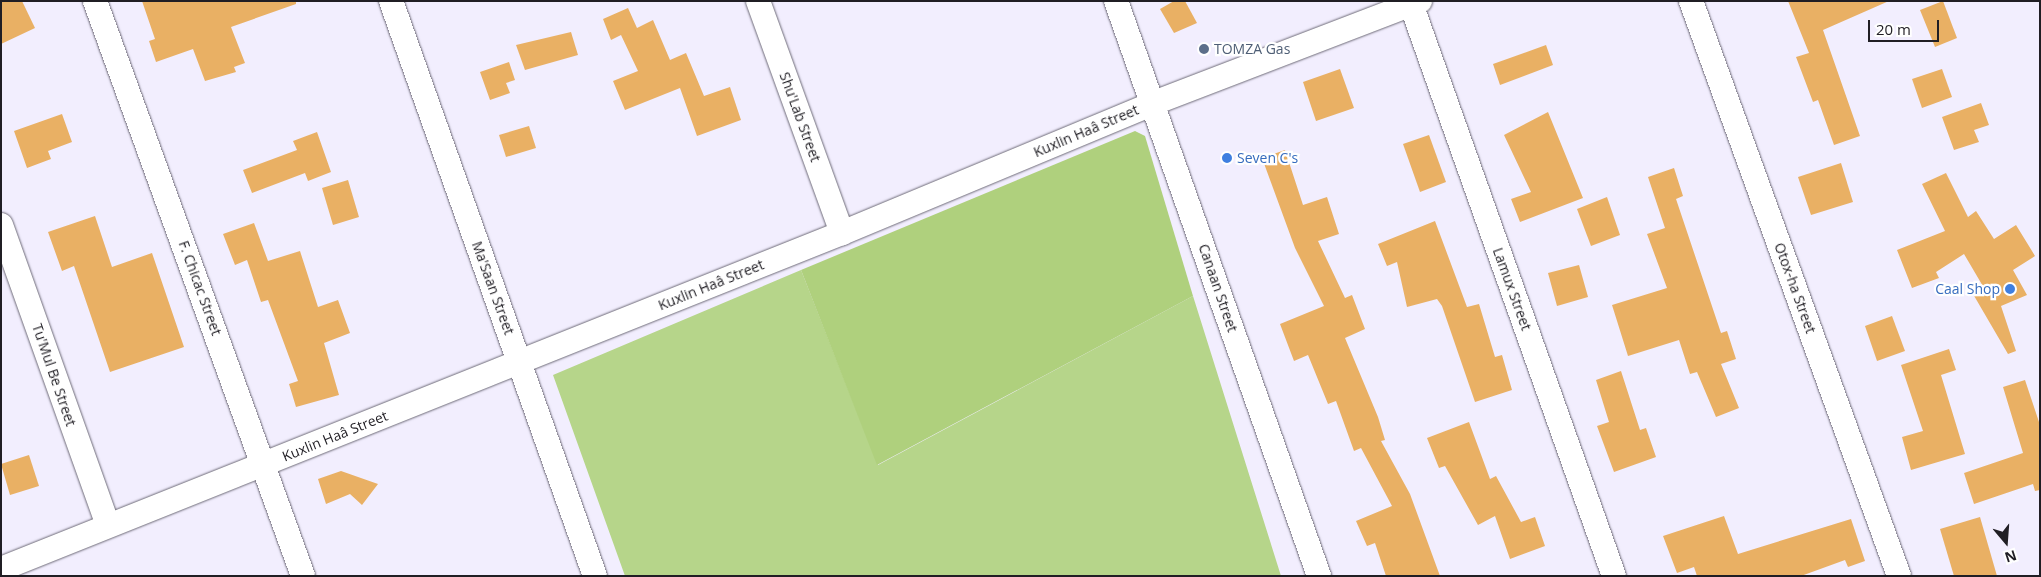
<!DOCTYPE html>
<html>
<head>
<meta charset="utf-8">
<style>
  body { margin:0 }
  #map { position:relative; width:2041px; height:577px; overflow:hidden; background:#f2eefe; font-family:"Open Sans",sans-serif }
  div>[style] { position:absolute }
  .green>* { inset:0; background:#b6d58a }
  .forest>* { inset:0; background:#afd07d }
  .building>* { inset:0; background:#e9b064 }
  .roads { filter:drop-shadow(0 0 1px #6e6b78) drop-shadow(0 0 1px #6e6b78) }
  .minor>* { height:24px; margin:-12px; padding:0 12px; transform-origin:12px; border-radius:12px; background:#fff }
  .dots>* { width:14px; height:14px; translate:-50% -50%; box-sizing:border-box; border:2px solid #fff; border-radius:50% }
  span { translate:-50% -50%; white-space:nowrap; text-align:center; line-height:1.15; -webkit-text-stroke:4.5px #fff; paint-order:stroke }
  .service-label { font-size:14px; color:#4e5e75 }
  .left { translate:0 -50%; text-align:left }
  .street-label { font-size:14px; color:#201e24 }
  .shop-label { font-size:14px; color:#366cbe }
  .right { translate:-100% -50%; text-align:right }
  .frame { position:absolute; inset:0; border:2px solid #201e24; pointer-events:none }
  .north { position:absolute; left:1981px; top:517px; width:50px; height:50px; -webkit-text-stroke:4px #fff; paint-order:stroke; rotate:162deg; font-size:14px; font-weight:700; line-height:20px; text-align:center; color:#201e24 }
  .north::after { content:''; display:block; margin:auto; width:18px; height:22px; background:#201e24; clip-path:polygon(50% 0,100% 100%,50% 72%,0 100%) }
  .scale { position:absolute; left:1868px; top:20px; width:71px; height:22px; box-sizing:border-box; border:2px solid #201e24; border-top:0; padding-left:6px; font-size:15px; line-height:18px; white-space:nowrap; color:#201e24; -webkit-text-stroke:4px #fff; paint-order:stroke }
</style>
</head>
<body>
<div id="map">
  <div class="green">
    <i style="clip-path:polygon(801px 270px,878px 465px,1193px 296px,1281px 576px,625px 576px,553px 375px)"></i>
  </div>
  <div class="forest">
    <i style="clip-path:polygon(1135px 131px,1145px 136px,1193px 296px,877px 465px,801px 270px)"></i>
  </div>
  <div class="building">
    <i style="clip-path:polygon(1px 1px,22px 1px,35px 28px,1px 44px)"></i>
    <i style="clip-path:polygon(142px 1px,296px 1px,296px 4px,231px 27px,245px 63px,234px 67px,236px 72px,205px 81px,193px 49px,156px 62px,149px 41px,155px 39px)"></i>
    <i style="clip-path:polygon(1174px 1px,1185px 1px,1197px 23px,1174px 33px,1160px 9px)"></i>
    <i style="clip-path:polygon(1788px 1px,1889px 1px,1823px 30px,1860px 136px,1834px 145px,1818px 100px,1813px 102px,1796px 57px,1809px 53px)"></i>
    <i style="clip-path:polygon(1943px 1px,1957px 38px,1935px 47px,1920px 10px)"></i>
    <i style="clip-path:polygon(628px 8px,637px 28px,653px 20px,670px 60px,686px 53px,704px 96px,730px 87px,741px 120px,697px 136px,680px 88px,625px 110px,613px 81px,638px 71px,621px 35px,611px 40px,603px 19px)"></i>
    <i style="clip-path:polygon(571px 32px,578px 55px,525px 70px,516px 45px)"></i>
    <i style="clip-path:polygon(1546px 45px,1553px 65px,1500px 85px,1493px 64px)"></i>
    <i style="clip-path:polygon(509px 62px,515px 80px,506px 83px,510px 93px,490px 100px,480px 72px)"></i>
    <i style="clip-path:polygon(1340px 69px,1354px 108px,1316px 121px,1303px 82px)"></i>
    <i style="clip-path:polygon(1942px 69px,1952px 97px,1922px 108px,1912px 79px)"></i>
    <i style="clip-path:polygon(1981px 103px,1989px 125px,1974px 130px,1979px 142px,1954px 150px,1942px 117px)"></i>
    <i style="clip-path:polygon(1548px 112px,1583px 198px,1520px 222px,1511px 199px,1531px 192px,1504px 135px)"></i>
    <i style="clip-path:polygon(62px 114px,72px 142px,48px 151px,51px 159px,27px 168px,14px 131px)"></i>
    <i style="clip-path:polygon(529px 126px,536px 148px,506px 157px,499px 135px)"></i>
    <i style="clip-path:polygon(317px 132px,331px 172px,308px 181px,305px 173px,252px 193px,243px 170px,297px 150px,293px 141px)"></i>
    <i style="clip-path:polygon(1429px 135px,1446px 182px,1420px 192px,1403px 144px)"></i>
    <i style="clip-path:polygon(1285px 150px,1303px 205px,1327px 197px,1339px 234px,1318px 241px,1345px 298px,1352px 295px,1365px 329px,1345px 338px,1378px 417px,1385px 440px,1381px 441px,1410px 494px,1440px 576px,1386px 576px,1375px 543px,1367px 546px,1356px 521px,1392px 506px,1361px 448px,1354px 451px,1336px 401px,1328px 404px,1308px 355px,1294px 361px,1280px 324px,1324px 306px,1295px 248px,1262px 158px)"></i>
    <i style="clip-path:polygon(1841px 163px,1853px 202px,1811px 215px,1798px 177px)"></i>
    <i style="clip-path:polygon(1674px 168px,1683px 196px,1676px 199px,1721px 333px,1727px 331px,1736px 359px,1721px 364px,1739px 408px,1716px 417px,1697px 372px,1690px 374px,1679px 340px,1628px 356px,1612px 305px,1667px 288px,1647px 234px,1665px 228px,1648px 177px)"></i>
    <i style="clip-path:polygon(1946px 173px,1968px 217px,1976px 211px,1994px 239px,2016px 225px,2035px 256px,2013px 270px,2027px 295px,2001px 306px,2016px 351px,2008px 354px,1973px 294px,1984px 288px,1964px 254px,1936px 272px,1939px 278px,1912px 288px,1897px 250px,1945px 231px,1922px 184px)"></i>
    <i style="clip-path:polygon(348px 180px,359px 217px,333px 225px,322px 188px)"></i>
    <i style="clip-path:polygon(1607px 197px,1620px 235px,1591px 246px,1577px 209px)"></i>
    <i style="clip-path:polygon(95px 216px,112px 267px,152px 253px,184px 347px,110px 372px,74px 266px,62px 271px,48px 232px)"></i>
    <i style="clip-path:polygon(1435px 221px,1467px 307px,1479px 304px,1495px 357px,1502px 355px,1512px 390px,1475px 402px,1442px 306px,1437px 299px,1407px 307px,1397px 262px,1387px 266px,1378px 244px)"></i>
    <i style="clip-path:polygon(254px 223px,268px 261px,300px 251px,318px 307px,338px 300px,350px 333px,324px 343px,339px 395px,296px 407px,289px 384px,298px 381px,268px 300px,261px 302px,247px 260px,235px 265px,223px 234px)"></i>
    <i style="clip-path:polygon(1579px 265px,1588px 297px,1557px 306px,1548px 273px)"></i>
    <i style="clip-path:polygon(1892px 316px,1905px 351px,1877px 361px,1865px 326px)"></i>
    <i style="clip-path:polygon(1949px 349px,1956px 370px,1941px 375px,1965px 454px,1911px 470px,1902px 437px,1923px 431px,1901px 365px)"></i>
    <i style="clip-path:polygon(1621px 371px,1640px 430px,1646px 428px,1656px 457px,1614px 472px,1597px 426px,1609px 422px,1596px 380px)"></i>
    <i style="clip-path:polygon(2025px 380px,2040px 425px,2040px 490px,2035px 491px,2033px 484px,1974px 504px,1964px 473px,2023px 453px,2003px 387px)"></i>
    <i style="clip-path:polygon(1469px 422px,1490px 479px,1496px 476px,1521px 522px,1535px 517px,1545px 546px,1510px 559px,1495px 516px,1478px 525px,1445px 466px,1439px 468px,1427px 438px)"></i>
    <i style="clip-path:polygon(29px 455px,39px 486px,10px 495px,1px 464px)"></i>
    <i style="clip-path:polygon(341px 471px,378px 484px,362px 505px,350px 494px,326px 504px,318px 479px)"></i>
    <i style="clip-path:polygon(1724px 516px,1738px 554px,1851px 519px,1865px 561px,1848px 567px,1845px 560px,1801px 576px,1697px 576px,1694px 567px,1677px 573px,1663px 536px)"></i>
    <i style="clip-path:polygon(1980px 517px,1997px 576px,1954px 576px,1940px 529px)"></i>
  </div>
  <div class="roads">
    <div class="minor">
      <i style="left:95px;top:1px;width:611px;rotate:70.11deg"></i>
      <i style="left:391px;top:1px;width:610px;rotate:70.47deg"></i>
      <i style="left:758px;top:1px;width:247px;rotate:70.1deg"></i>
      <i style="left:1116px;top:1px;width:610px;rotate:70.55deg"></i>
      <i style="left:1410px;top:1px;width:610px;rotate:70.47deg"></i>
      <i style="left:1691px;top:1px;width:611px;rotate:70.11deg"></i>
      <i style="left:1px;top:225px;width:319px;rotate:70.4deg"></i>
      <i style="left:1px;top:569px;width:906px;rotate:-21.78deg"></i>
      <i style="left:842px;top:233px;width:338px;rotate:-22.6deg"></i>
      <i style="left:1154px;top:103px;width:285px;rotate:-21deg"></i>
    </div>
  </div>
  <div class="dots">
    <i style="left:1204px;top:49px;background:#5c6f8a"></i>
    <i style="left:1227px;top:158px;background:#3f7fe0"></i>
    <i style="left:2010px;top:289px;background:#3f7fe0"></i>
  </div>
  <div class="service-label">
    <span class="left" style="left:1214px;top:49px">TOMZA Gas</span>
  </div>
  <div class="street-label">
    <span style="left:800px;top:117px;rotate:70deg">Shu'Lab Street</span>
    <span style="left:1086px;top:131px;rotate:-23deg">Kuxlin Haâ Street</span>
    <span style="left:711px;top:285px;rotate:-22deg">Kuxlin Haâ Street</span>
    <span style="left:200px;top:288px;rotate:70deg">F. Chicac Street</span>
    <span style="left:493px;top:288px;rotate:70deg">Ma'Saan Street</span>
    <span style="left:1218px;top:288px;rotate:71deg">Canaan Street</span>
    <span style="left:1795px;top:288px;rotate:70deg">Otox-ha Street</span>
    <span style="left:1512px;top:289px;rotate:70deg">Lamux Street</span>
    <span style="left:54px;top:375px;rotate:71deg">Tu'Mul Be Street</span>
    <span style="left:335px;top:436px;rotate:-22deg">Kuxlin Haâ Street</span>
  </div>
  <div class="shop-label">
    <span class="left" style="left:1237px;top:158px">Seven C's</span>
    <span class="right" style="left:2000px;top:289px">Caal Shop</span>
  </div>
  <div class="frame"></div>
  <div class="north">N</div>
  <div class="scale">20 m</div>
</div>
</body>
</html>
